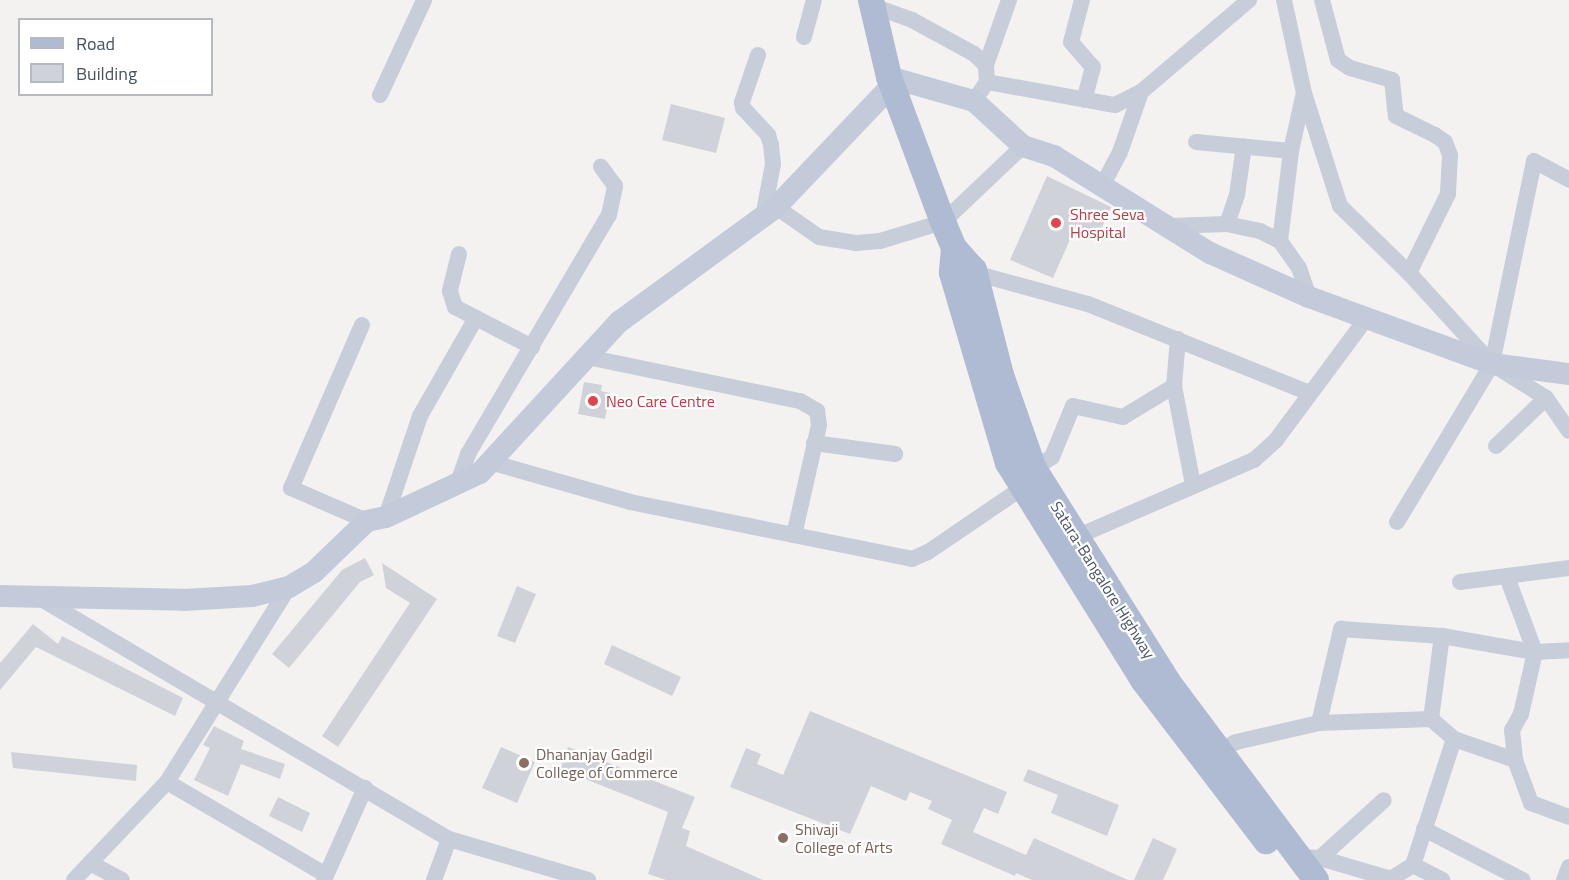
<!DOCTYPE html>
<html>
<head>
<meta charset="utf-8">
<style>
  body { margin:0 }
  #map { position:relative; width:1569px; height:880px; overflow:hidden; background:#f4f2f1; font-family:"Titillium Web",sans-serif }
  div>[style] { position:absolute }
  .building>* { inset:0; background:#d0d2d9 }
  .street>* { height:16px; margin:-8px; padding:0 8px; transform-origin:8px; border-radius:8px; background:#c7ceda }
  .secondary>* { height:22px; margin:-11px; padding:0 11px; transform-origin:11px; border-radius:11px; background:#c3cbdb }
  .primary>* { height:26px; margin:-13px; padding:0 13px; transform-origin:13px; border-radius:13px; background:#afbbd2 }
  .dots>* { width:16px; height:16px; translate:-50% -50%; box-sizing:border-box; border:3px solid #fff; border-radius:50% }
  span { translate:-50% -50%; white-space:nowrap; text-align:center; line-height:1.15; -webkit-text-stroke:4.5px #fff; paint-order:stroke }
  .health-label { font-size:16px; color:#be3a42 }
  .left { translate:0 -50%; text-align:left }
  .street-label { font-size:16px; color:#475161 }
  .education-label { font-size:16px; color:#785e54 }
  .legend { position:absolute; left:18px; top:18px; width:195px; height:78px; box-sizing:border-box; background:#fff; border:2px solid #b5b9c0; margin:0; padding:8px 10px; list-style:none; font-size:18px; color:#475161 }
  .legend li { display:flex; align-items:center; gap:12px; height:30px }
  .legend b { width:30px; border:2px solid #b5b9c0 }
</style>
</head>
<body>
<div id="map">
  <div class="building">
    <i style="clip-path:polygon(671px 104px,725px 118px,716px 153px,662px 140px)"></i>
    <i style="clip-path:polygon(1047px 176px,1111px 207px,1098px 236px,1076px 226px,1053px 278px,1010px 260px)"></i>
    <i style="clip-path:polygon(584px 382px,602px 385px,601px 391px,610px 393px,605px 419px,578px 414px)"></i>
    <i style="clip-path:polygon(365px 558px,374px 575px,360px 582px,289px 668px,272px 654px,342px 570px)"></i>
    <i style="clip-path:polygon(382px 563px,437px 599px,338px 747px,322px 736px,410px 603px,386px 588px)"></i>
    <i style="clip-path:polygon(517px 586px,536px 594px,515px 643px,497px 636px)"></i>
    <i style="clip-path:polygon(33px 624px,58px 644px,62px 636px,183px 698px,175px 716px,36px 647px,0 690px,0 663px)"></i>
    <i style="clip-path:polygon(612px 645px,681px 677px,672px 696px,604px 664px)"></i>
    <i style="clip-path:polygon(810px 711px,1007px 792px,998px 814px,984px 808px,973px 832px,1026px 855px,1034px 838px,1128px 880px,1032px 880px,1016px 873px,1015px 876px,941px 844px,952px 820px,928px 809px,932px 801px,910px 792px,906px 801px,871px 786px,850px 834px,730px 787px,746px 748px,761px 754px,757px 764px,783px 775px)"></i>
    <i style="clip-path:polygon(214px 726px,244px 741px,241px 749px,285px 764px,280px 779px,241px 764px,228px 796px,194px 780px,210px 748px,203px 745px)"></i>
    <i style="clip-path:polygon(501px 747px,535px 762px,517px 803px,482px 788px)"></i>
    <i style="clip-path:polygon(568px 747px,695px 797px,682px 828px,690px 831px,686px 846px,763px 880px,666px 880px,648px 874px,668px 812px,560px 769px)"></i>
    <i style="clip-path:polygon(11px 752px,137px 765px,136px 781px,13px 768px)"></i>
    <i style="clip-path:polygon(1028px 769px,1119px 805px,1107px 836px,1051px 813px,1058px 795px,1023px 781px)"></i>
    <i style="clip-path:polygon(278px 797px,310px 813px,302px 832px,269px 816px)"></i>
    <i style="clip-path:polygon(1153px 838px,1177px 849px,1163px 880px,1134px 880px)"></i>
  </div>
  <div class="street">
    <i style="left:1082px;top:0;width:43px;rotate:104.7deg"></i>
    <i style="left:1071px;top:42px;width:33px;rotate:49deg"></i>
    <i style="left:1093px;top:67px;width:34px;rotate:105deg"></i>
    <i style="left:1284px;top:0;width:95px;rotate:77.9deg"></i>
    <i style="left:1304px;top:93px;width:119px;rotate:72.3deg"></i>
    <i style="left:1340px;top:206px;width:96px;rotate:44.2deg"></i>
    <i style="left:1409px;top:273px;width:123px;rotate:47.6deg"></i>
    <i style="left:1492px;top:364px;width:64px;rotate:32.2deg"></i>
    <i style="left:1546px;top:398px;width:40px;rotate:55.1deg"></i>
    <i style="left:1322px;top:0;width:62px;rotate:75.1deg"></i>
    <i style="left:1338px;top:60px;width:14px;rotate:34deg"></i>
    <i style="left:1350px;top:68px;width:44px;rotate:15.9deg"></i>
    <i style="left:1392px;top:80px;width:36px;rotate:84deg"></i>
    <i style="left:1396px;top:116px;width:43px;rotate:26deg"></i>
    <i style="left:1435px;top:135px;width:12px;rotate:35deg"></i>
    <i style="left:1445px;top:142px;width:14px;rotate:69deg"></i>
    <i style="left:1450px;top:155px;width:39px;rotate:93deg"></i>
    <i style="left:1448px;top:194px;width:88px;rotate:116.3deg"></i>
    <i style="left:873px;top:6px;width:41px;rotate:19.7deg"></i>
    <i style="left:912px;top:20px;width:71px;rotate:28.7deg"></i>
    <i style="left:974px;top:54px;width:16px;rotate:43deg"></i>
    <i style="left:986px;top:65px;width:17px;rotate:87deg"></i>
    <i style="left:804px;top:37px;width:38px;rotate:-75deg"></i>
    <i style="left:758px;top:55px;width:50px;rotate:108.8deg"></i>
    <i style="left:742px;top:102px;width:6px;rotate:81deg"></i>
    <i style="left:743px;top:108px;width:37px;rotate:47deg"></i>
    <i style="left:768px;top:135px;width:10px;rotate:73deg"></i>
    <i style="left:771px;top:145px;width:19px;rotate:84deg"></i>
    <i style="left:773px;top:164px;width:54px;rotate:100.7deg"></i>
    <i style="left:986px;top:65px;width:69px;rotate:-70.5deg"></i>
    <i style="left:380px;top:95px;width:105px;rotate:-65.1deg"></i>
    <i style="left:974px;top:101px;width:23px;rotate:-56deg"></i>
    <i style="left:987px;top:82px;width:130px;rotate:10.2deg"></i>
    <i style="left:1115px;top:105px;width:29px;rotate:-27deg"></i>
    <i style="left:1141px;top:92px;width:142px;rotate:-40.4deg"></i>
    <i style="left:1196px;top:142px;width:95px;rotate:5.4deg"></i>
    <i style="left:1102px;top:186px;width:38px;rotate:-62deg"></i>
    <i style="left:1120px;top:152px;width:64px;rotate:-70.7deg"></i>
    <i style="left:776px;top:207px;width:52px;rotate:34.9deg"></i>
    <i style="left:819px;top:237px;width:37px;rotate:9deg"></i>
    <i style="left:856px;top:243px;width:24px;rotate:-5deg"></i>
    <i style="left:880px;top:241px;width:66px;rotate:-16.8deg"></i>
    <i style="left:943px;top:222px;width:110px;rotate:-43.5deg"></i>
    <i style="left:1227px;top:224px;width:31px;rotate:-71deg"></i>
    <i style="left:1237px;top:195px;width:49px;rotate:-81.9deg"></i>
    <i style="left:1170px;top:226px;width:57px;rotate:-2deg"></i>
    <i style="left:1227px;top:224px;width:34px;rotate:12deg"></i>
    <i style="left:1260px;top:231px;width:22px;rotate:27deg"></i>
    <i style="left:1280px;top:241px;width:33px;rotate:55deg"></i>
    <i style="left:1299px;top:268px;width:31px;rotate:71deg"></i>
    <i style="left:1280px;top:241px;width:91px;rotate:-83deg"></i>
    <i style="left:1291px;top:151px;width:55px;rotate:-77.5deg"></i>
    <i style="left:459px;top:254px;width:38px;rotate:104deg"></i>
    <i style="left:450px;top:291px;width:17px;rotate:73deg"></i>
    <i style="left:455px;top:307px;width:87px;rotate:27.5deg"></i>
    <i style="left:967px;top:271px;width:125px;rotate:15.3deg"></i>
    <i style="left:1088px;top:304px;width:238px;rotate:21.9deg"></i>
    <i style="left:362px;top:325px;width:178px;rotate:113.5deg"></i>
    <i style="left:291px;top:488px;width:83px;rotate:23.5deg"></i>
    <i style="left:1178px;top:339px;width:47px;rotate:94.9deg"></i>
    <i style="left:1174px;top:386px;width:101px;rotate:79.1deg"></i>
    <i style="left:587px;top:357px;width:217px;rotate:11.7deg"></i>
    <i style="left:800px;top:401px;width:20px;rotate:30deg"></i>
    <i style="left:817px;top:411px;width:14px;rotate:82deg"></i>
    <i style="left:819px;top:425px;width:113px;rotate:102.8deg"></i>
    <i style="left:814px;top:443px;width:82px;rotate:7.7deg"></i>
    <i style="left:1496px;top:446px;width:69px;rotate:-43.8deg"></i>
    <i style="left:490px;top:462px;width:146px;rotate:15.9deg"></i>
    <i style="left:630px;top:502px;width:288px;rotate:11.4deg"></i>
    <i style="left:912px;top:559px;width:17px;rotate:-24deg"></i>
    <i style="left:928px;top:552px;width:114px;rotate:-34.2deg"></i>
    <i style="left:1034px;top:469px;width:22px;rotate:-34deg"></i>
    <i style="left:1052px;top:457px;width:55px;rotate:-67.6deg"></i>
    <i style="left:1073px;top:406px;width:51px;rotate:12.4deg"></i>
    <i style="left:1123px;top:417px;width:60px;rotate:-31.3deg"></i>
    <i style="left:458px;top:482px;width:30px;rotate:-70deg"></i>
    <i style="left:468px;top:454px;width:277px;rotate:-59.5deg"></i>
    <i style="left:609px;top:215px;width:30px;rotate:-78deg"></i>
    <i style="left:615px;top:186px;width:24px;rotate:-126deg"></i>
    <i style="left:386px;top:517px;width:107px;rotate:-71.4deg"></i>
    <i style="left:420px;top:416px;width:113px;rotate:-60.3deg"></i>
    <i style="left:1397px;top:522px;width:184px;rotate:-59deg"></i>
    <i style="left:1492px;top:364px;width:207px;rotate:-78.3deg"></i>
    <i style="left:1534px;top:161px;width:40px;rotate:28deg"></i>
    <i style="left:1076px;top:537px;width:194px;rotate:-23.4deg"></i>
    <i style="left:1254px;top:460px;width:30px;rotate:-42deg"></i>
    <i style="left:1276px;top:440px;width:151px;rotate:-53.4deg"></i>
    <i style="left:1507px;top:577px;width:80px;rotate:69.5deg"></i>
    <i style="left:1535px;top:652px;width:64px;rotate:102.7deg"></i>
    <i style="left:1521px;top:714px;width:18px;rotate:119deg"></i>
    <i style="left:1512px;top:730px;width:30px;rotate:84deg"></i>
    <i style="left:1515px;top:760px;width:46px;rotate:69.6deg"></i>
    <i style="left:1531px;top:803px;width:40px;rotate:20.2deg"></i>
    <i style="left:1460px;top:582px;width:110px;rotate:-7.3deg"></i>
    <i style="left:38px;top:597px;width:477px;rotate:30.5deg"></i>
    <i style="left:449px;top:839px;width:145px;rotate:16.4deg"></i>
    <i style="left:1319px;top:723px;width:97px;rotate:-76.8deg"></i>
    <i style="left:1341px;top:629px;width:101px;rotate:4deg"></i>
    <i style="left:1454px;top:739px;width:30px;rotate:-139deg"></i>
    <i style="left:1431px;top:719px;width:84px;rotate:-82.5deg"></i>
    <i style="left:1442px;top:636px;width:94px;rotate:9.8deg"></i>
    <i style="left:1535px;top:652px;width:34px;rotate:-3deg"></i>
    <i style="left:1219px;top:751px;width:19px;rotate:-28deg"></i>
    <i style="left:1236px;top:742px;width:85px;rotate:-12.9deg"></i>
    <i style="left:1319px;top:723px;width:112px;rotate:-2deg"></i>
    <i style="left:167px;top:782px;width:184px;rotate:30.3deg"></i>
    <i style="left:1424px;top:829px;width:111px;rotate:27.3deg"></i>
    <i style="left:1300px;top:857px;width:20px;rotate:3deg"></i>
    <i style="left:1320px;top:858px;width:74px;rotate:16.5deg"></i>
    <i style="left:1320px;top:858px;width:86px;rotate:-42.2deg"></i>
    <i style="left:90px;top:863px;width:36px;rotate:28deg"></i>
    <i style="left:1413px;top:865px;width:133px;rotate:-72deg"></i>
    <i style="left:1454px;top:739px;width:65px;rotate:19deg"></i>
    <i style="left:74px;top:880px;width:135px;rotate:-46.5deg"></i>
    <i style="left:167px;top:782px;width:230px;rotate:-58deg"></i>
    <i style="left:324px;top:880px;width:101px;rotate:-66deg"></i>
    <i style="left:434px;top:880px;width:44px;rotate:-69.9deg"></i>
    <i style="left:1389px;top:880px;width:28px;rotate:-32deg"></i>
    <i style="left:1413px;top:865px;width:33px;rotate:27deg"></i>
    <i style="left:1564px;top:880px;width:14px;rotate:-69deg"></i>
  </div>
  <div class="secondary">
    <i style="left:889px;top:77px;width:88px;rotate:15.8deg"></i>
    <i style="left:974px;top:101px;width:67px;rotate:42.6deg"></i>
    <i style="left:1023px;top:146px;width:33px;rotate:18deg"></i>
    <i style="left:1054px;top:156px;width:184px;rotate:31.9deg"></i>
    <i style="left:1210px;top:253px;width:108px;rotate:24deg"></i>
    <i style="left:1309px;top:297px;width:195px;rotate:20.1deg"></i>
    <i style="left:1492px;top:364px;width:78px;rotate:7.4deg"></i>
    <i style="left:0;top:596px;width:184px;rotate:1.2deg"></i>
    <i style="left:184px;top:600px;width:68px;rotate:-3.4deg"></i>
    <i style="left:252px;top:596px;width:38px;rotate:-14deg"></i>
    <i style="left:289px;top:587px;width:29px;rotate:-31deg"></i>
    <i style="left:314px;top:572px;width:74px;rotate:-43.9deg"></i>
    <i style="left:367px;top:521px;width:19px;rotate:-12deg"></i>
    <i style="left:386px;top:517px;width:104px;rotate:-25.1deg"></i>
    <i style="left:480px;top:473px;width:205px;rotate:-47.4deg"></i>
    <i style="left:619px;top:322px;width:195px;rotate:-36.2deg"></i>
    <i style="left:776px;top:207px;width:168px;rotate:-46.4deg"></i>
  </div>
  <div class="primary">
    <i style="left:871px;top:0;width:79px;rotate:76.8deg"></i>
    <i style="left:889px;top:77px;width:155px;rotate:69.6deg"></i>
    <i style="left:943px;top:222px;width:28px;rotate:67deg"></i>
    <i style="left:954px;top:248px;width:30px;rotate:48deg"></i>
    <i style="left:974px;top:270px;width:108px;rotate:75.6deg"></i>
    <i style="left:1001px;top:375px;width:100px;rotate:70.7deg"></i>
    <i style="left:1034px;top:469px;width:252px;rotate:57.8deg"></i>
    <i style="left:1168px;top:682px;width:247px;rotate:53.2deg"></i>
    <i style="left:954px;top:248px;width:25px;rotate:95deg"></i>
    <i style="left:952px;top:273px;width:198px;rotate:73.6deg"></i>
    <i style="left:1008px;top:463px;width:256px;rotate:58.1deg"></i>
    <i style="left:1143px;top:680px;width:203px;rotate:52.6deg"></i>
  </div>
  <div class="dots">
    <i style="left:1056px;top:223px;background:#e0444e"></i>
    <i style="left:593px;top:401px;background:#e0444e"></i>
    <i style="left:524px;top:763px;background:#8d6e63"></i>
    <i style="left:783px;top:838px;background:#8d6e63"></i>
  </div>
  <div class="health-label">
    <span class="left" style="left:1070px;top:223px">Shree Seva<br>Hospital</span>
    <span class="left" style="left:606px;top:401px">Neo Care Centre</span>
  </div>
  <div class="street-label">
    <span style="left:1103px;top:580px;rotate:58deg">Satara-Bangalore Highway</span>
  </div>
  <div class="education-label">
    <span class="left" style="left:536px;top:763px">Dhananjay Gadgil<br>College of Commerce</span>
    <span class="left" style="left:795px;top:838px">Shivaji<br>College of Arts</span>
  </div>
  <ul class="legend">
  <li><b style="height:8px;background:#afbbd2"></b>Road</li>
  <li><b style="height:16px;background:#d0d2d9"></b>Building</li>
  </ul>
</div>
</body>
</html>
